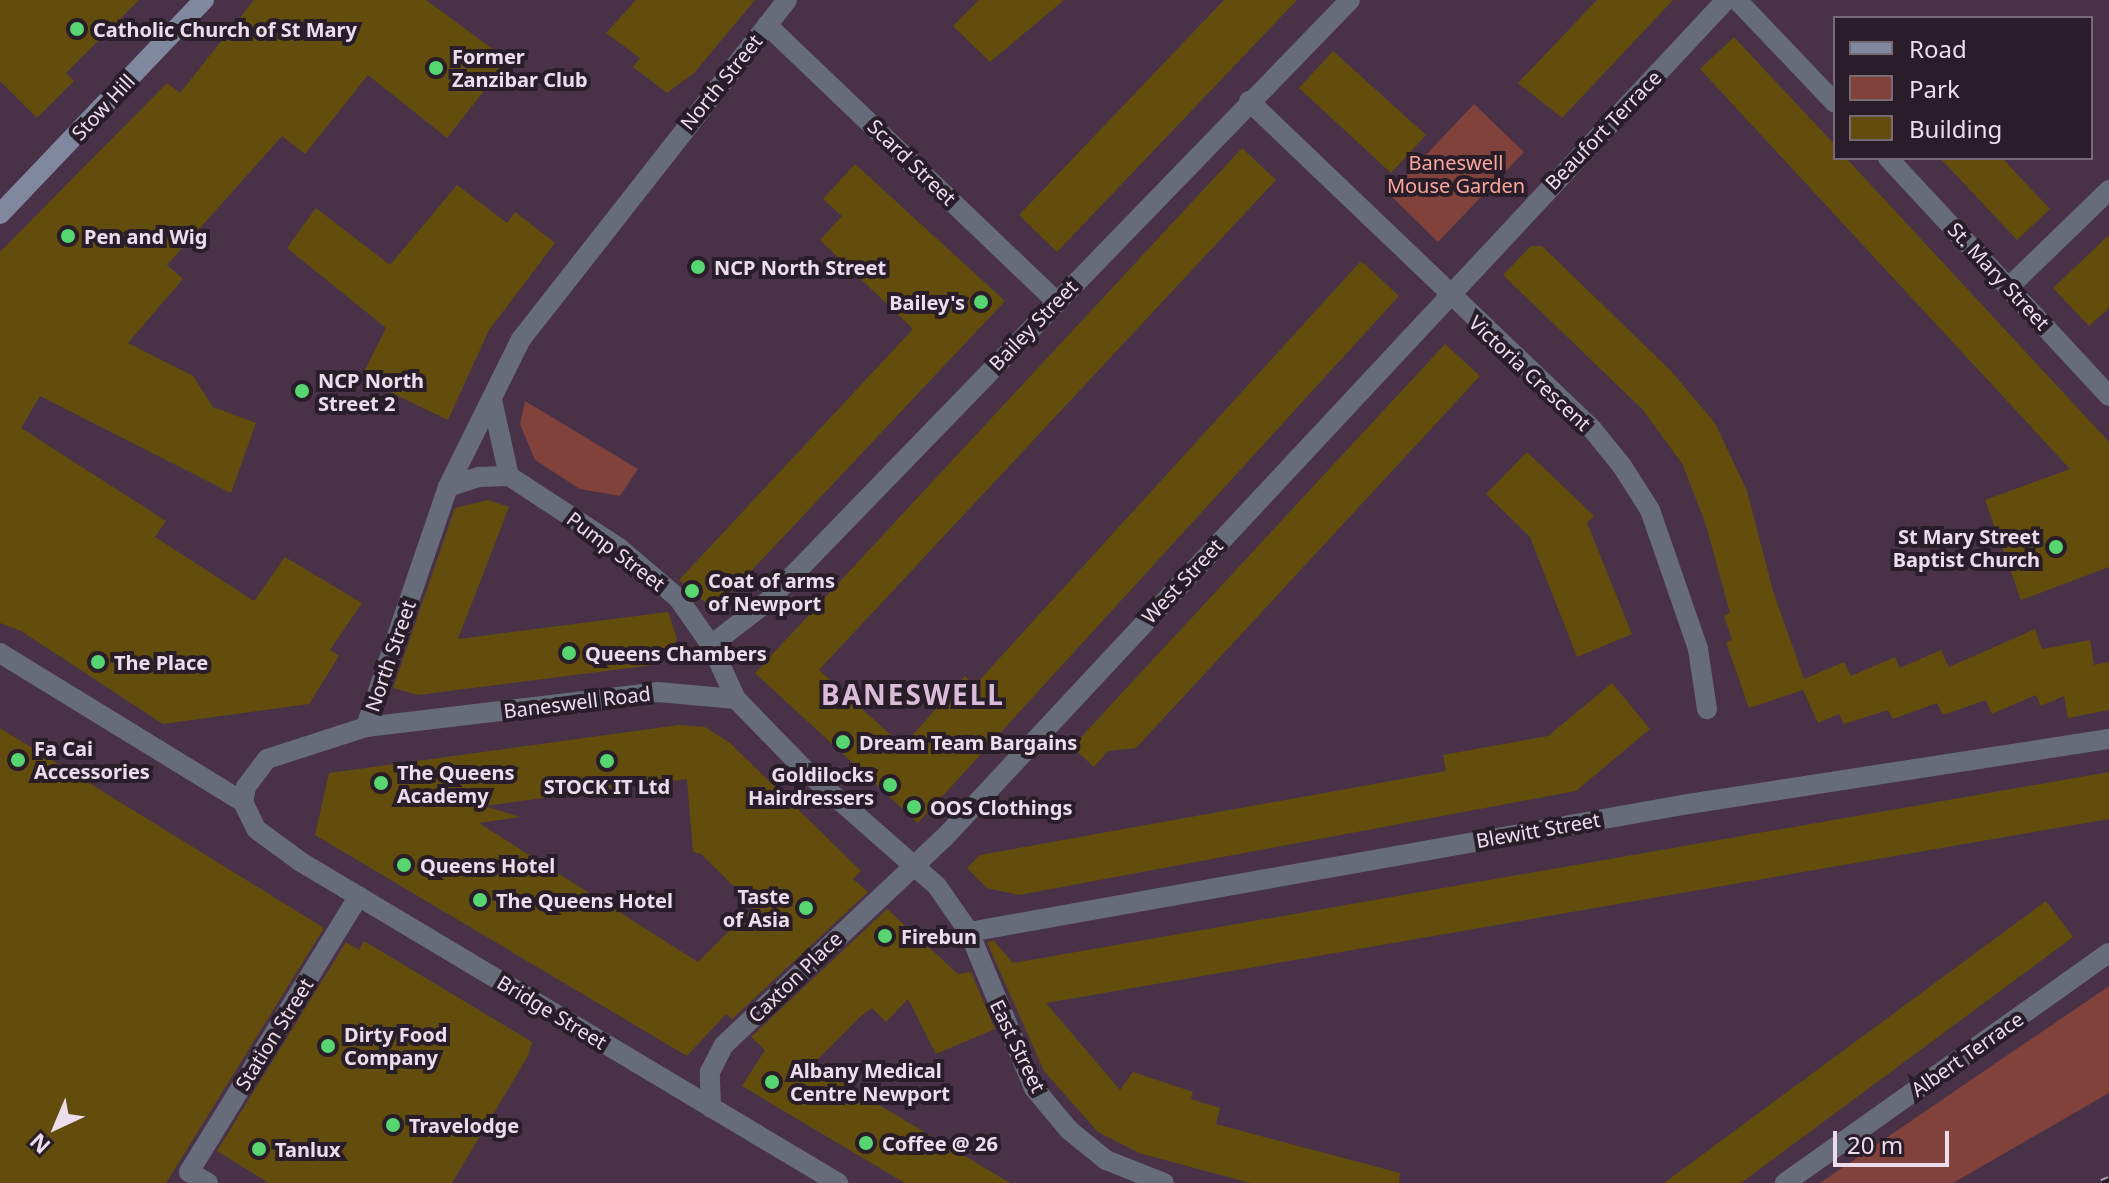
<!DOCTYPE html>
<html>
<head>
<meta charset="utf-8">
<style>
  body { margin:0 }
  #map { position:relative; width:2109px; height:1183px; overflow:hidden; background:#493148; font-family:"Noto Sans",sans-serif }
  div>[style] { position:absolute }
  .green>* { inset:0; background:#80423b }
  .building>* { inset:0; background:#634d0d }
  .street>* { height:20px; margin:-10px; padding:0 10px; transform-origin:10px; border-radius:10px; background:#666c7a }
  .secondary>* { height:20px; margin:-10px; padding:0 10px; transform-origin:10px; border-radius:10px; background:#7f889e }
  .rail>* { height:9px; margin-top:-4.5px; transform-origin:0; background:repeating-linear-gradient(90deg,#281d28 0 18px,#ac99ab 0 36px); box-sizing:border-box; border-block:2px solid #ac99ab }
  .dots>* { width:22px; height:22px; translate:-50% -50%; box-sizing:border-box; border:4px solid #281d28; border-radius:50% }
  span { translate:-50% -50%; white-space:nowrap; text-align:center; line-height:1.15; -webkit-text-stroke:8px #281d28; paint-order:stroke }
  .poi-label { font-size:20px; color:#edddec; font-weight:700 }
  .left { translate:0 -50%; text-align:left }
  .right { translate:-100% -50%; text-align:right }
  .street-label { font-size:20px; color:#edddec }
  .park-label { font-size:20px; color:#f9a79c }
  .district-label { font-size:28px; color:#dabcd9; font-weight:700; letter-spacing:2px }
  .legend { position:absolute; left:1833px; top:16px; width:260px; height:144px; box-sizing:border-box; background:#281d28; border:2px solid #776a76; margin:0; padding:10px 14px; list-style:none; font-size:24px; color:#edddec }
  .legend li { display:flex; align-items:center; gap:16px; height:40px }
  .legend b { width:40px; border:2px solid #776a76 }
  .north { position:absolute; left:16px; top:1087px; width:80px; height:80px; -webkit-text-stroke:6px #281d28; paint-order:stroke; rotate:224deg; font-size:22px; font-weight:700; line-height:32px; text-align:center; color:#edddec }
  .north::after { content:''; display:block; margin:auto; width:28px; height:36px; background:#edddec; clip-path:polygon(50% 0,100% 100%,50% 72%,0 100%) }
  .scale { position:absolute; left:1833px; top:1131px; width:116px; height:36px; box-sizing:border-box; border:4px solid #edddec; border-top:0; padding-left:10px; font-size:24px; line-height:28px; white-space:nowrap; color:#edddec; -webkit-text-stroke:6px #281d28; paint-order:stroke }
</style>
</head>
<body>
<div id="map">
  <div class="green">
    <i style="clip-path:polygon(1474px 104px,1524px 152px,1438px 242px,1389px 194px)"></i>
    <i style="clip-path:polygon(525px 401px,638px 469px,620px 496px,580px 489px,535px 460px,520px 424px)"></i>
    <i style="clip-path:polygon(2109px 986px,2109px 1093px,1953px 1183px,1820px 1183px)"></i>
  </div>
  <div class="building">
    <i style="clip-path:polygon(0 0,139px 0,66px 73px,74px 81px,37px 118px,0 81px)"></i>
    <i style="clip-path:polygon(254px 0,426px 0,508px 60px,447px 138px,368px 75px,305px 154px,282px 136px,167px 265px,183px 279px,128px 343px,193px 376px,213px 407px,256px 423px,231px 493px,40px 396px,21px 428px,166px 521px,155px 537px,254px 601px,285px 557px,362px 603px,330px 650px,339px 656px,309px 704px,163px 724px,21px 631px,0 623px,0 252px,167px 83px,180px 93px)"></i>
    <i style="clip-path:polygon(636px 0,755px 0,694px 73px,667px 93px,633px 67px,640px 58px,606px 33px)"></i>
    <i style="clip-path:polygon(979px 0,1064px 0,990px 62px,953px 26px)"></i>
    <i style="clip-path:polygon(1224px 0,1297px 0,1057px 252px,1019px 215px)"></i>
    <i style="clip-path:polygon(1597px 0,1673px 0,1562px 118px,1518px 83px)"></i>
    <i style="clip-path:polygon(1734px 37px,1835px 145px,1835px 158px,1846px 158px,2109px 442px,2109px 567px,2021px 600px,1985px 500px,2070px 469px,1700px 69px)"></i>
    <i style="clip-path:polygon(1333px 51px,1426px 135px,1391px 173px,1299px 88px)"></i>
    <i style="clip-path:polygon(1242px 148px,1276px 180px,819px 670px,903px 746px,965px 676px,975px 685px,1361px 261px,1399px 296px,918px 823px,755px 673px)"></i>
    <i style="clip-path:polygon(1940px 158px,2002px 158px,2050px 209px,2017px 240px)"></i>
    <i style="clip-path:polygon(855px 164px,1005px 301px,722px 602px,706px 603px,679px 580px,913px 329px,820px 240px,842px 216px,823px 199px)"></i>
    <i style="clip-path:polygon(457px 185px,507px 223px,515px 212px,555px 243px,489px 330px,448px 420px,361px 378px,386px 328px,287px 248px,316px 208px,390px 265px)"></i>
    <i style="clip-path:polygon(2109px 235px,2109px 308px,2089px 326px,2053px 288px)"></i>
    <i style="clip-path:polygon(1531px 246px,1542px 246px,1671px 371px,1715px 423px,1747px 491px,1773px 591px,1804px 679px,1844px 662px,1851px 676px,1895px 657px,1900px 668px,1941px 650px,1949px 667px,2035px 629px,2042px 649px,2090px 640px,2094px 665px,2109px 662px,2109px 710px,2068px 718px,2064px 696px,2041px 706px,2036px 695px,1992px 714px,1986px 700px,1943px 715px,1937px 703px,1893px 719px,1888px 710px,1844px 724px,1839px 714px,1818px 723px,1803px 690px,1749px 708px,1726px 642px,1732px 640px,1724px 615px,1730px 613px,1706px 525px,1683px 465px,1643px 410px,1503px 275px)"></i>
    <i style="clip-path:polygon(1445px 344px,1480px 376px,1136px 748px,1108px 751px,1094px 767px,1072px 747px)"></i>
    <i style="clip-path:polygon(1527px 452px,1594px 516px,1587px 523px,1632px 634px,1577px 657px,1530px 537px,1486px 494px)"></i>
    <i style="clip-path:polygon(488px 500px,509px 507px,458px 639px,668px 612px,677px 638px,670px 655px,653px 665px,418px 695px,393px 688px,455px 508px)"></i>
    <i style="clip-path:polygon(1612px 683px,1650px 729px,1576px 791px,1019px 895px,987px 888px,967px 868px,980px 855px,1446px 771px,1443px 755px,1548px 736px)"></i>
    <i style="clip-path:polygon(evenodd,679px 725px,705px 727px,730px 743px,861px 871px,853px 879px,868px 892px,732px 1019px,726px 1014px,687px 1056px,315px 835px,329px 773px,679px 725px,687px 779px,693px 852px,701px 854px,754px 906px,698px 962px,479px 823px,520px 817px,484px 806px,687px 779px)"></i>
    <i style="clip-path:polygon(0 728px,324px 928px,166px 1183px,0 1183px)"></i>
    <i style="clip-path:polygon(2109px 772px,2109px 819px,1046px 1003px,1120px 1090px,1133px 1072px,1193px 1092px,1191px 1099px,1220px 1108px,1216px 1124px,1400px 1173px,1399px 1183px,1250px 1183px,1139px 1153px,1098px 1132px,1044px 1071px,987px 942px,994px 941px,1013px 963px)"></i>
    <i style="clip-path:polygon(2046px 901px,2073px 937px,1741px 1183px,1664px 1183px)"></i>
    <i style="clip-path:polygon(887px 909px,958px 974px,971px 972px,995px 1029px,936px 1054px,908px 999px,886px 1022px,872px 1008px,861px 1016px,812px 1065px,1010px 1183px,905px 1183px,742px 1086px,765px 1050px,751px 1037px)"></i>
    <i style="clip-path:polygon(364px 941px,532px 1042px,528px 1056px,452px 1183px,269px 1183px,217px 1151px,346px 942px,359px 950px)"></i>
  </div>
  <div class="street">
    <i style="left:787px;top:0;width:431px;rotate:128.1deg"></i>
    <i style="left:521px;top:339px;width:165px;rotate:116.3deg"></i>
    <i style="left:448px;top:487px;width:254px;rotate:108.9deg"></i>
    <i style="left:366px;top:727px;width:104px;rotate:162.1deg"></i>
    <i style="left:267px;top:759px;width:35px;rotate:127deg"></i>
    <i style="left:246px;top:787px;width:15px;rotate:101deg"></i>
    <i style="left:243px;top:802px;width:30px;rotate:64deg"></i>
    <i style="left:256px;top:829px;width:56px;rotate:36.3deg"></i>
    <i style="left:301px;top:862px;width:626px;rotate:30.87deg"></i>
    <i style="left:1737px;top:0;width:142px;rotate:46.4deg"></i>
    <i style="left:767px;top:25px;width:400px;rotate:43.7deg"></i>
    <i style="left:1249px;top:101px;width:475px;rotate:43.7deg"></i>
    <i style="left:1592px;top:429px;width:48px;rotate:51deg"></i>
    <i style="left:1622px;top:466px;width:52px;rotate:57.5deg"></i>
    <i style="left:1650px;top:510px;width:147px;rotate:70.9deg"></i>
    <i style="left:1698px;top:649px;width:61px;rotate:81.5deg"></i>
    <i style="left:1888px;top:158px;width:325px;rotate:47.1deg"></i>
    <i style="left:2010px;top:286px;width:138px;rotate:-44.1deg"></i>
    <i style="left:492px;top:400px;width:78px;rotate:77.4deg"></i>
    <i style="left:448px;top:487px;width:33px;rotate:-18deg"></i>
    <i style="left:479px;top:477px;width:30px;rotate:-2deg"></i>
    <i style="left:509px;top:476px;width:131px;rotate:33.2deg"></i>
    <i style="left:619px;top:548px;width:77px;rotate:40.3deg"></i>
    <i style="left:678px;top:598px;width:57px;rotate:54.9deg"></i>
    <i style="left:711px;top:645px;width:60px;rotate:65.2deg"></i>
    <i style="left:736px;top:699px;width:100px;rotate:45.8deg"></i>
    <i style="left:806px;top:771px;width:174px;rotate:41.3deg"></i>
    <i style="left:937px;top:886px;width:56px;rotate:55.2deg"></i>
    <i style="left:969px;top:932px;width:169px;rotate:67.4deg"></i>
    <i style="left:1034px;top:1088px;width:55px;rotate:50.2deg"></i>
    <i style="left:1069px;top:1130px;width:48px;rotate:39deg"></i>
    <i style="left:1106px;top:1160px;width:62px;rotate:21.6deg"></i>
    <i style="left:711px;top:645px;width:71px;rotate:-37.5deg"></i>
    <i style="left:767px;top:602px;width:838px;rotate:-45.92deg"></i>
    <i style="left:0;top:653px;width:285px;rotate:31.5deg"></i>
    <i style="left:366px;top:727px;width:294px;rotate:-6.8deg"></i>
    <i style="left:658px;top:692px;width:78px;rotate:5.1deg"></i>
    <i style="left:969px;top:932px;width:724px;rotate:-10.1deg"></i>
    <i style="left:1682px;top:805px;width:432px;rotate:-8.8deg"></i>
    <i style="left:711px;top:1108px;width:36px;rotate:-92deg"></i>
    <i style="left:710px;top:1072px;width:30px;rotate:-63deg"></i>
    <i style="left:724px;top:1045px;width:302px;rotate:-43.3deg"></i>
    <i style="left:944px;top:838px;width:1146px;rotate:-46.98deg"></i>
    <i style="left:208px;top:1183px;width:22px;rotate:-150deg"></i>
    <i style="left:189px;top:1172px;width:324px;rotate:-58.4deg"></i>
    <i style="left:1785px;top:1183px;width:397px;rotate:-35.4deg"></i>
  </div>
  <div class="secondary">
    <i style="left:0;top:214px;width:296px;rotate:-46.4deg"></i>
  </div>
  <div class="rail">
    <i style="left:2102px;top:1183px;width:8px;rotate:-23deg"></i>
  </div>
  <div class="dots">
    <i style="left:77px;top:29px;background:#57d570"></i>
    <i style="left:436px;top:68px;background:#57d570"></i>
    <i style="left:68px;top:236px;background:#57d570"></i>
    <i style="left:698px;top:267px;background:#57d570"></i>
    <i style="left:981px;top:302px;background:#57d570"></i>
    <i style="left:302px;top:391px;background:#57d570"></i>
    <i style="left:2056px;top:547px;background:#57d570"></i>
    <i style="left:692px;top:591px;background:#57d570"></i>
    <i style="left:569px;top:653px;background:#57d570"></i>
    <i style="left:98px;top:662px;background:#57d570"></i>
    <i style="left:843px;top:742px;background:#57d570"></i>
    <i style="left:18px;top:760px;background:#57d570"></i>
    <i style="left:607px;top:761px;background:#57d570"></i>
    <i style="left:381px;top:783px;background:#57d570"></i>
    <i style="left:890px;top:785px;background:#57d570"></i>
    <i style="left:914px;top:807px;background:#57d570"></i>
    <i style="left:404px;top:865px;background:#57d570"></i>
    <i style="left:480px;top:900px;background:#57d570"></i>
    <i style="left:806px;top:908px;background:#57d570"></i>
    <i style="left:885px;top:936px;background:#57d570"></i>
    <i style="left:328px;top:1046px;background:#57d570"></i>
    <i style="left:772px;top:1082px;background:#57d570"></i>
    <i style="left:393px;top:1125px;background:#57d570"></i>
    <i style="left:866px;top:1143px;background:#57d570"></i>
    <i style="left:259px;top:1149px;background:#57d570"></i>
  </div>
  <div class="poi-label">
    <span class="left" style="left:93px;top:29px">Catholic Church of St Mary</span>
    <span class="left" style="left:452px;top:68px">Former<br>Zanzibar Club</span>
    <span class="left" style="left:84px;top:236px">Pen and Wig</span>
    <span class="left" style="left:714px;top:267px">NCP North Street</span>
    <span class="right" style="left:965px;top:302px">Bailey's</span>
    <span class="left" style="left:318px;top:392px">NCP North<br>Street 2</span>
    <span class="right" style="left:2040px;top:548px">St Mary Street<br>Baptist Church</span>
    <span class="left" style="left:708px;top:592px">Coat of arms<br>of Newport</span>
    <span class="left" style="left:585px;top:653px">Queens Chambers</span>
    <span class="left" style="left:114px;top:662px">The Place</span>
    <span class="left" style="left:859px;top:742px">Dream Team Bargains</span>
    <span class="left" style="left:34px;top:760px">Fa Cai<br>Accessories</span>
    <span class="left" style="left:397px;top:784px">The Queens<br>Academy</span>
    <span class="right" style="left:874px;top:786px">Goldilocks<br>Hairdressers</span>
    <span style="left:607px;top:786px">STOCK IT Ltd</span>
    <span class="left" style="left:930px;top:807px">OOS Clothings</span>
    <span class="left" style="left:420px;top:865px">Queens Hotel</span>
    <span class="right" style="left:790px;top:908px">Taste<br>of Asia</span>
    <span class="left" style="left:496px;top:900px">The Queens Hotel</span>
    <span class="left" style="left:901px;top:936px">Firebun</span>
    <span class="left" style="left:344px;top:1046px">Dirty Food<br>Company</span>
    <span class="left" style="left:790px;top:1082px">Albany Medical<br>Centre Newport</span>
    <span class="left" style="left:409px;top:1125px">Travelodge</span>
    <span class="left" style="left:882px;top:1143px">Coffee @ 26</span>
    <span class="left" style="left:275px;top:1149px">Tanlux</span>
  </div>
  <div class="street-label">
    <span style="left:721px;top:82px;rotate:-51deg">North Street</span>
    <span style="left:103px;top:107px;rotate:-47deg">Stow Hill</span>
    <span style="left:1603px;top:130px;rotate:-46deg">Beaufort Terrace</span>
    <span style="left:912px;top:162px;rotate:44deg">Scard Street</span>
    <span style="left:1999px;top:276px;rotate:47deg">St. Mary Street</span>
    <span style="left:1033px;top:325px;rotate:-46deg">Bailey Street</span>
    <span style="left:1530px;top:373px;rotate:43deg">Victoria Crescent</span>
    <span style="left:616px;top:551px;rotate:37deg">Pump Street</span>
    <span style="left:1182px;top:581px;rotate:-47deg">West Street</span>
    <span style="left:390px;top:656px;rotate:-71deg">North Street</span>
    <span style="left:577px;top:702px;rotate:-7deg">Baneswell Road</span>
    <span style="left:1538px;top:830px;rotate:-10deg">Blewitt Street</span>
    <span style="left:795px;top:977px;rotate:-44deg">Caxton Place</span>
    <span style="left:552px;top:1012px;rotate:31deg">Bridge Street</span>
    <span style="left:274px;top:1034px;rotate:-58deg">Station Street</span>
    <span style="left:1018px;top:1046px;rotate:64deg">East Street</span>
    <span style="left:1967px;top:1054px;rotate:-35deg">Albert Terrace</span>
  </div>
  <div class="park-label">
    <span style="left:1456px;top:174px">Baneswell<br>Mouse Garden</span>
  </div>
  <div class="district-label">
    <span style="left:913px;top:694px">BANESWELL</span>
  </div>
  <ul class="legend">
  <li><b style="height:10px;background:#7f889e"></b>Road</li>
  <li><b style="height:22px;background:#80423b"></b>Park</li>
  <li><b style="height:22px;background:#634d0d"></b>Building</li>
  </ul>
  <div class="north">N</div>
  <div class="scale">20 m</div>
</div>
</body>
</html>
